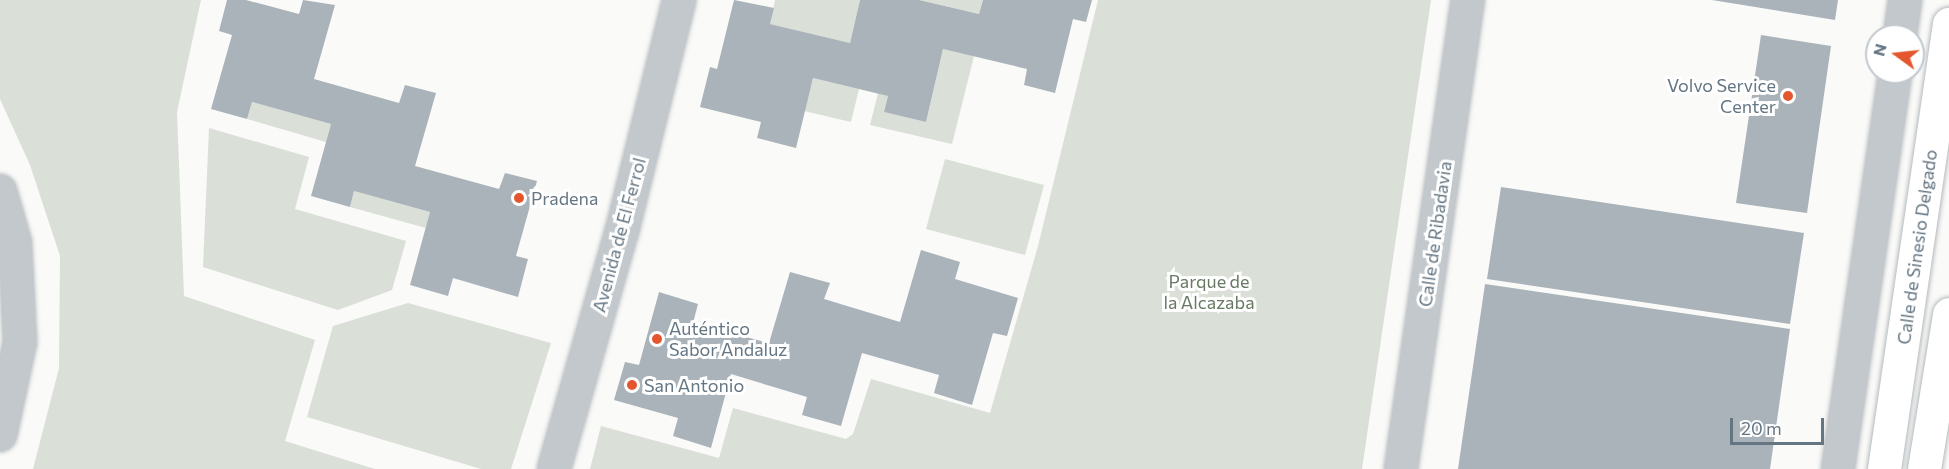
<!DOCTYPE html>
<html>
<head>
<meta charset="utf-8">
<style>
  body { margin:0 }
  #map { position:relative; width:1949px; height:469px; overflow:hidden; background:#fafaf8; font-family:Commissioner,sans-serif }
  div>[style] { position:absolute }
  .green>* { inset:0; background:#dadfd7 }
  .building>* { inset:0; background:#aab3b9 }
  .roads { filter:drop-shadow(0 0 2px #b5babe) drop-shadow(0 0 2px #b5babe) }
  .minor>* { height:32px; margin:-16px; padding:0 16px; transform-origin:16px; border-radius:16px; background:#c3c8cc }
  .major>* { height:33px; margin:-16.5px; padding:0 16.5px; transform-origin:16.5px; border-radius:16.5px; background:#fff }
  .dots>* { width:16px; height:16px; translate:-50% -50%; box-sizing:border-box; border:3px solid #fff; border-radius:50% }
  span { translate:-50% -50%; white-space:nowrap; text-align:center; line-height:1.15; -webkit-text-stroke:6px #fff; paint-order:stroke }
  .poi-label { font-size:18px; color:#657683 }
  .right { translate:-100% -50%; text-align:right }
  .left { translate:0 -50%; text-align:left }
  .street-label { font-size:18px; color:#657683 }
  .park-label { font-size:18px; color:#687a64 }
  .north { position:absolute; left:1865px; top:24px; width:60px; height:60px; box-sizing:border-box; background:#fff; border:2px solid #c1c8cd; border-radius:50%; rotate:285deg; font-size:16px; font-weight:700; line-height:24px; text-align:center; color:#657683 }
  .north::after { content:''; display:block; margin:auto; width:21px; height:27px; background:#e4572e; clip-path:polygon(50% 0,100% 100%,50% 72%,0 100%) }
  .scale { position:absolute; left:1730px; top:418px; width:94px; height:27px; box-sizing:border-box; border:3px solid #657683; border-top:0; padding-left:8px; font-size:18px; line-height:21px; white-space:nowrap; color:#657683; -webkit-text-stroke:4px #fff; paint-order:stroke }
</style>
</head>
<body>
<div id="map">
  <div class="green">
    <i style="clip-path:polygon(0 0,201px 0,177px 112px,184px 296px,315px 340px,285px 441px,375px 469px,33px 469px,59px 368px,60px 256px,30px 165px,0 99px)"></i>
    <i style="clip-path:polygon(775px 0,860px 0,850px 43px,770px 24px)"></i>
    <i style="clip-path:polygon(919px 0,983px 0,979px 14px)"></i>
    <i style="clip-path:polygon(1098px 0,1431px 0,1362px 469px,590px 469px,601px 426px,719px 458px,733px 408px,846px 439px,853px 434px,871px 379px,990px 413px,1038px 246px)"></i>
    <i style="clip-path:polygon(943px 49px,974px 56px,952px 144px,870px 125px,878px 93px,888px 96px,884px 112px,926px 122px)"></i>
    <i style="clip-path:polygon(813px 78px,859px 89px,851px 122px,804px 111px)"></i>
    <i style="clip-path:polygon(252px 102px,331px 124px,326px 142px,247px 119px)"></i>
    <i style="clip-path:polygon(209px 128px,309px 157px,295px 209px,406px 241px,392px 290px,338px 310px,203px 267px)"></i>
    <i style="clip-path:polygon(945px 159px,1044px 185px,1025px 255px,926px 229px)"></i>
    <i style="clip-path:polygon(354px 191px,430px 212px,426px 228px,350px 207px)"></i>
    <i style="clip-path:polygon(408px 303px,551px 343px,511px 469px,481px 469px,307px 417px,333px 326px)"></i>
  </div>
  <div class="building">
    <i style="clip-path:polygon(227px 0,246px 0,299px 14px,303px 0,335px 5px,314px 79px,399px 103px,405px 85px,436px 93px,415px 166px,499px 189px,505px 173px,537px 181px,516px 256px,528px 259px,518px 297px,453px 278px,448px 296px,410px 285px,430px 212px,354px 191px,350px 207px,311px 196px,331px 124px,252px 102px,247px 119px,211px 109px,232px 35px,219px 31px)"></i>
    <i style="clip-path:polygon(734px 0,774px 8px,770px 24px,850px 43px,860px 0,919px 0,979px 14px,983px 0,1092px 0,1086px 22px,1073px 19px,1055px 93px,1024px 85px,1027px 69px,943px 49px,926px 122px,884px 112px,888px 96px,813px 78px,796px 148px,757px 138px,761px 122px,700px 107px,710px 67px,717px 69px)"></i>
    <i style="clip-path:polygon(1712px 0,1838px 0,1835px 20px)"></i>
    <i style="clip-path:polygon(1761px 35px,1831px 46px,1807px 213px,1736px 203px)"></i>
    <i style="clip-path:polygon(1501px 187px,1804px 233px,1790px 324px,1487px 279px)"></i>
    <i style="clip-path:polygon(921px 250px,960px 262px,955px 279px,1018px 298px,1007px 336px,993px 333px,972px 405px,934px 393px,939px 375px,862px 353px,841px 426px,802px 415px,807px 397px,731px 374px,711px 448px,673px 436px,678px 418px,614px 400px,625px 362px,639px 365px,659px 292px,698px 304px,693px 323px,769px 343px,790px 272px,830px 283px,824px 299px,900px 322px)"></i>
    <i style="clip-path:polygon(1485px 284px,1790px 329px,1770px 469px,1458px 469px)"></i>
  </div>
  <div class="roads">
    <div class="minor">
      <i style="left:1900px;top:36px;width:36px;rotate:-82deg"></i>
      <i style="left:0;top:191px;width:54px;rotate:73.9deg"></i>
      <i style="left:15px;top:243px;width:99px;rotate:87.1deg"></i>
      <i style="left:20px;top:342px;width:95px;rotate:102.1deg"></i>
      <i style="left:554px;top:469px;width:248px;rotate:-74.1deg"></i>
      <i style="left:622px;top:231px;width:238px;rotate:-76.1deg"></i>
      <i style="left:1401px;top:469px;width:474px;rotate:-81.9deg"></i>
      <i style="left:1838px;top:469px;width:401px;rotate:-81.8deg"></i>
    </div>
    <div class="major">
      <i style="left:1884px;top:469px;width:450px;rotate:-81.7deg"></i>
      <i style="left:1924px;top:469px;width:157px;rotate:-80.8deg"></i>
    </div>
  </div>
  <div class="dots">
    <i style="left:1788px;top:96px;background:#e4572e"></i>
    <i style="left:519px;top:198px;background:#e4572e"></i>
    <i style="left:657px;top:339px;background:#e4572e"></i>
    <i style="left:632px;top:385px;background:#e4572e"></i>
  </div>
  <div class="poi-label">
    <span class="right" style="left:1776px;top:96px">Volvo Service<br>Center</span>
    <span class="left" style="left:531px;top:198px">Pradena</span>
    <span class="left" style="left:669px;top:339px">Auténtico<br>Sabor Andaluz</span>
    <span class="left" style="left:644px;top:385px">San Antonio</span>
  </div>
  <div class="street-label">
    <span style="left:1435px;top:234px;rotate:-82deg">Calle de Ribadavia</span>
    <span style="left:619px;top:235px;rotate:-75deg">Avenida de El Ferrol</span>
    <span style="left:1917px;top:247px;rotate:-82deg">Calle de Sinesio Delgado</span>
  </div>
  <div class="park-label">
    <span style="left:1209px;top:292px">Parque de<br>la Alcazaba</span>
  </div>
  <div class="north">N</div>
  <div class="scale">20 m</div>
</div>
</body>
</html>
